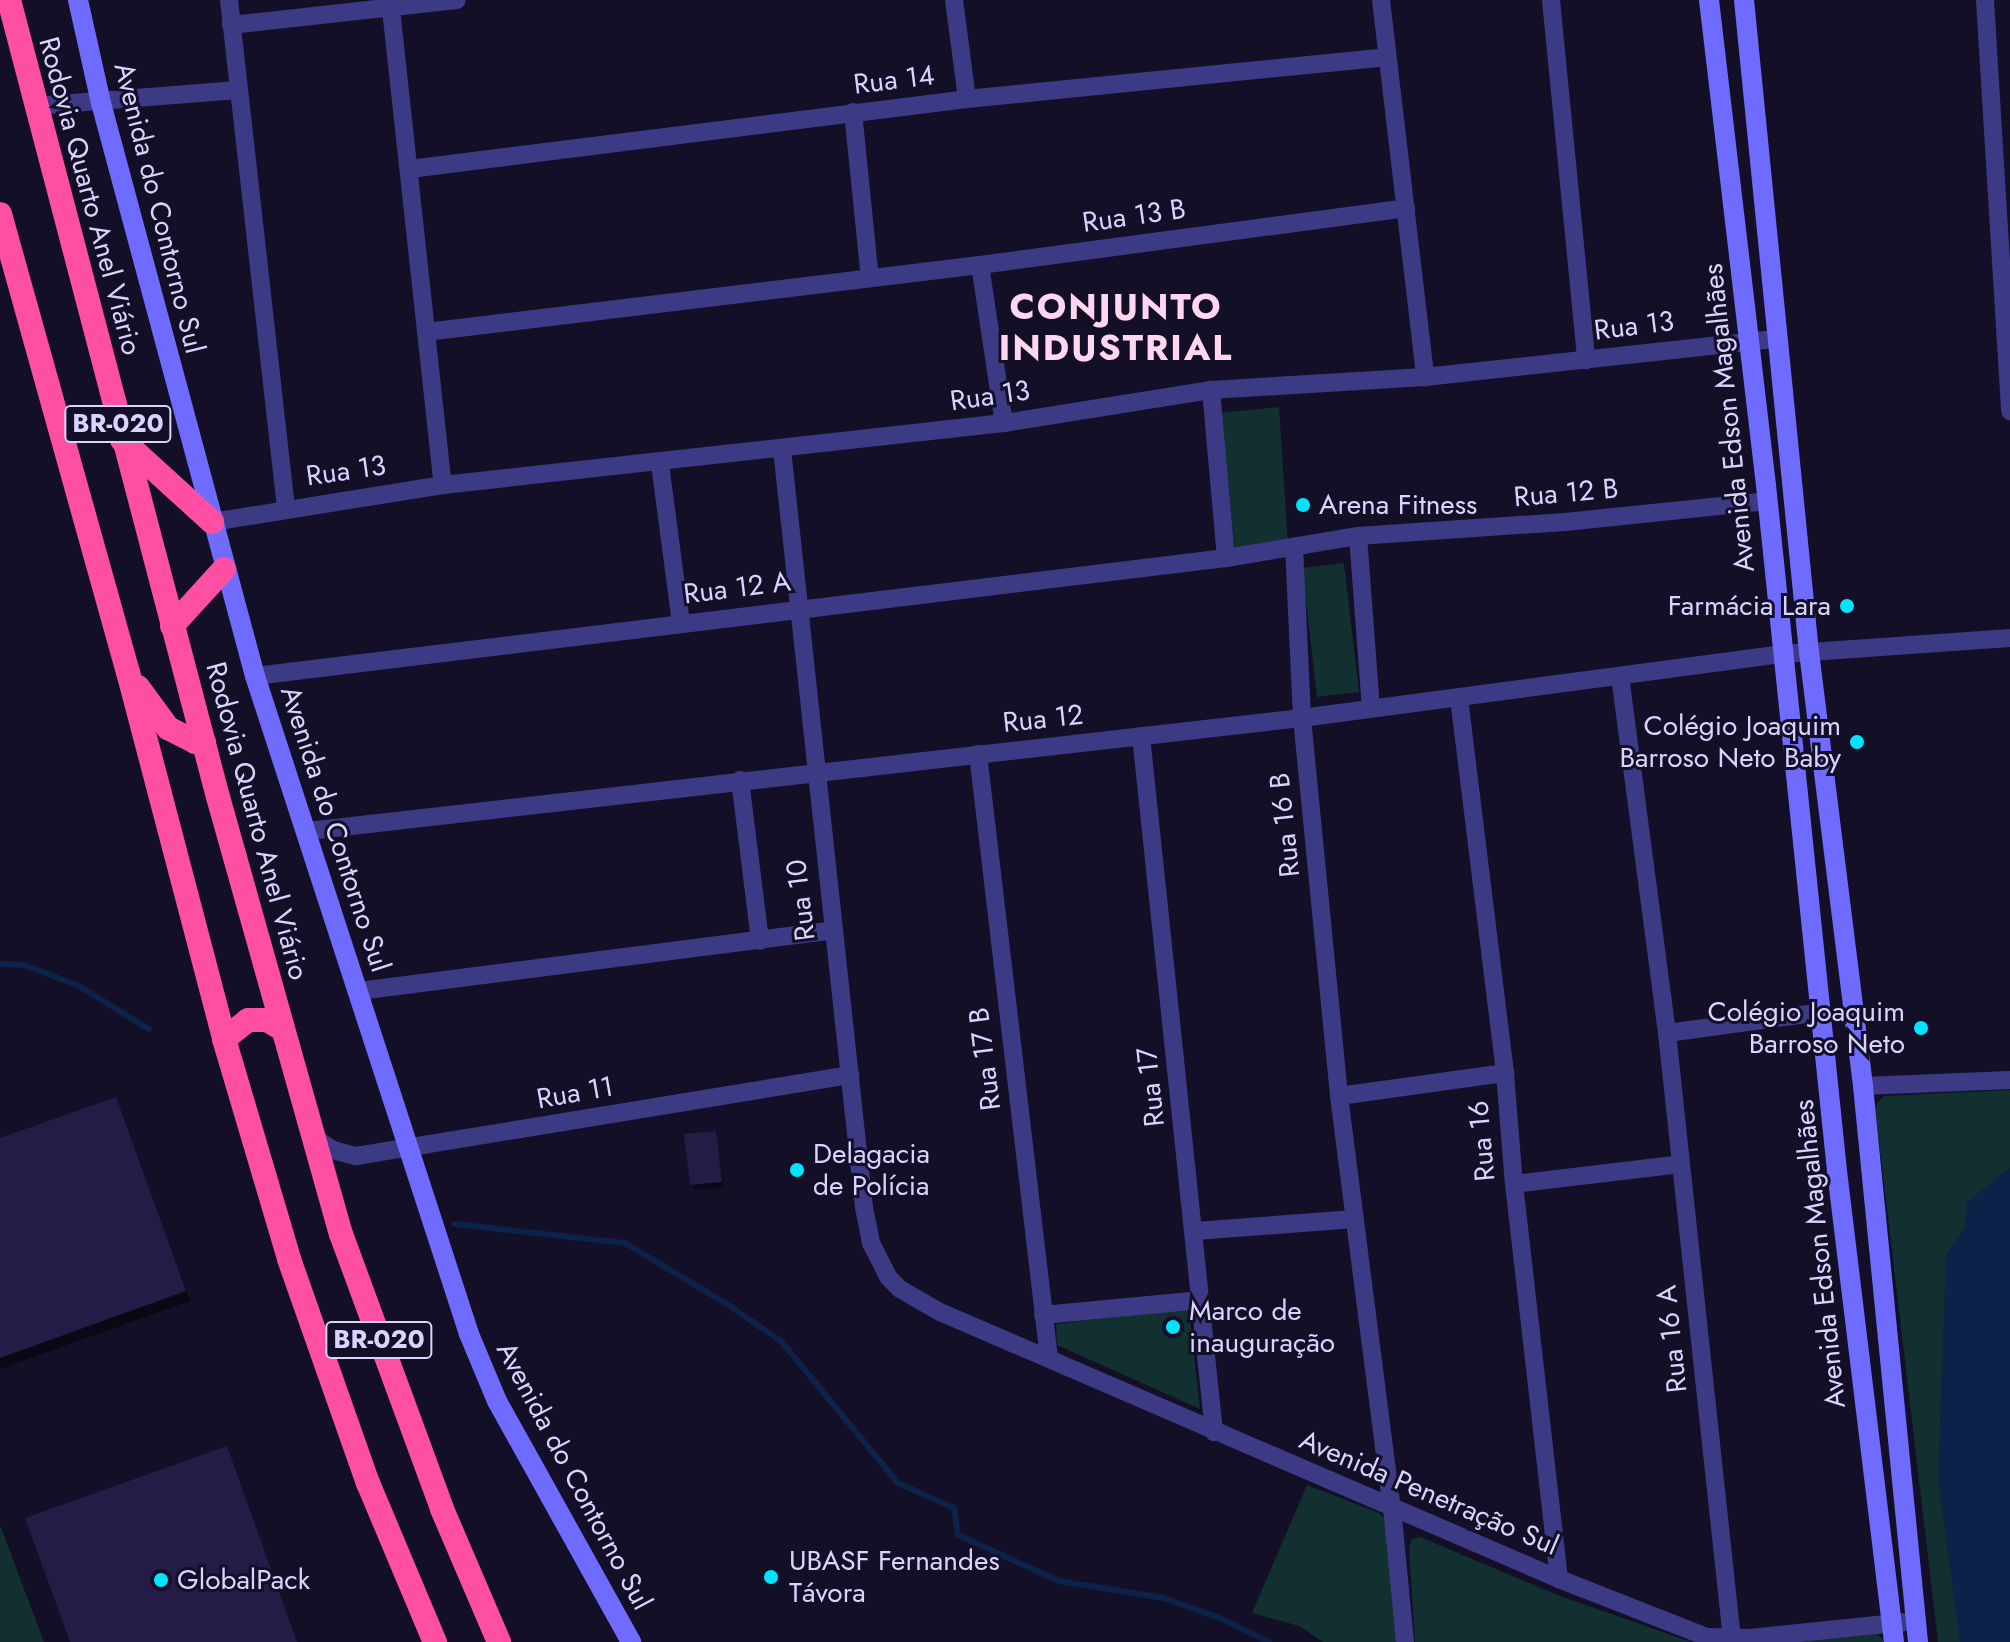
<!DOCTYPE html>
<html>
<head>
<meta charset="utf-8">
<style>
  body { margin:0 }
  #map { position:relative; width:2010px; height:1642px; overflow:hidden; background:#130f26; font-family:Jost,sans-serif }
  div>[style] { position:absolute }
  .green>* { inset:0; background:#12302f }
  .water>* { inset:0; background:#0c2248 }
  .shadow>* { inset:0; background:#0007 }
  .stream>* { height:6px; margin:-3px; padding:0 3px; transform-origin:3px; border-radius:3px; background:#0c2248 }
  .building>* { inset:0; background:#241b47 }
  .street>* { height:18px; margin:-9px; padding:0 9px; transform-origin:9px; border-radius:9px; background:#3d3a85 }
  .secondary>* { height:20px; margin:-10px; padding:0 10px; transform-origin:10px; border-radius:10px; background:#6f6bff }
  .highway>* { height:24px; margin:-12px; padding:0 12px; transform-origin:12px; border-radius:12px; background:#ff4fa3 }
  .dots>* { width:22px; height:22px; translate:-50% -50%; box-sizing:border-box; border:4px solid #130f26; border-radius:50% }
  span { translate:-50% -50%; white-space:nowrap; text-align:center; line-height:1.15; -webkit-text-stroke:6px #130f26; paint-order:stroke }
  .shield-label span { padding:2px 6px; background:#130f26; border:2px solid; border-radius:6px; -webkit-text-stroke-width:0 }
  .shield-label { font-size:26px; color:#d9d4ff; font-weight:700 }
  .street-label { font-size:28px; color:#d9d4ff }
  .poi-label { font-size:28px; color:#d9d4ff }
  .left { translate:0 -50%; text-align:left }
  .right { translate:-100% -50%; text-align:right }
  .district-label { font-size:36px; color:#ffd6f0; font-weight:700; letter-spacing:2px }
</style>
</head>
<body>
<div id="map">
  <div class="green">
    <i style="clip-path:polygon(1279px 407px,1288px 544px,1235px 550px,1220px 413px)"></i>
    <i style="clip-path:polygon(1344px 563px,1359px 692px,1317px 697px,1302px 568px)"></i>
    <i style="clip-path:polygon(2010px 1090px,2010px 1642px,1938px 1642px,1875px 1106px,1884px 1096px)"></i>
    <i style="clip-path:polygon(1189px 1308px,1200px 1409px,1057px 1345px,1056px 1324px)"></i>
    <i style="clip-path:polygon(1307px 1485px,1379px 1513px,1385px 1519px,1398px 1642px,1323px 1642px,1299px 1626px,1252px 1613px)"></i>
    <i style="clip-path:polygon(0 1525px,44px 1642px,0 1642px)"></i>
    <i style="clip-path:polygon(1420px 1537px,1560px 1596px,1691px 1642px,1415px 1642px,1409px 1548px,1412px 1539px)"></i>
    <i style="clip-path:polygon(1877px 1634px,1887px 1642px,1791px 1642px)"></i>
  </div>
  <div class="water">
    <i style="clip-path:polygon(2010px 1168px,2010px 1642px,1960px 1642px,1938px 1480px,1946px 1254px,1965px 1227px,1967px 1202px)"></i>
  </div>
  <div class="shadow">
    <i style="clip-path:polygon(115px 1100px,190px 1301px,0 1369px,0 1140px)"></i>
    <i style="clip-path:polygon(715px 1133px,724px 1188px,695px 1190px,692px 1185px)"></i>
  </div>
  <div class="stream">
    <i style="left:0;top:964px;width:24px;rotate:2deg"></i>
    <i style="left:24px;top:965px;width:59px;rotate:20.9deg"></i>
    <i style="left:79px;top:986px;width:82px;rotate:31.6deg"></i>
    <i style="left:455px;top:1224px;width:171px;rotate:6.4deg"></i>
    <i style="left:625px;top:1243px;width:119px;rotate:30.9deg"></i>
    <i style="left:727px;top:1304px;width:67px;rotate:34.6deg"></i>
    <i style="left:782px;top:1342px;width:183px;rotate:50.6deg"></i>
    <i style="left:898px;top:1483px;width:61px;rotate:24.1deg"></i>
    <i style="left:954px;top:1508px;width:27px;rotate:82deg"></i>
    <i style="left:958px;top:1535px;width:111px;rotate:24.5deg"></i>
    <i style="left:1059px;top:1581px;width:106px;rotate:9.2deg"></i>
    <i style="left:1164px;top:1598px;width:59px;rotate:19.7deg"></i>
    <i style="left:1220px;top:1618px;width:55px;rotate:26.1deg"></i>
  </div>
  <div class="building">
    <i style="clip-path:polygon(116px 1097px,186px 1291px,0 1358px,0 1138px)"></i>
    <i style="clip-path:polygon(716px 1131px,722px 1182px,690px 1185px,684px 1134px)"></i>
    <i style="clip-path:polygon(227px 1446px,297px 1642px,70px 1642px,25px 1518px)"></i>
  </div>
  <div class="street">
    <i style="left:229px;top:0;width:511px;rotate:83.6deg"></i>
    <i style="left:390px;top:0;width:488px;rotate:83.8deg"></i>
    <i style="left:954px;top:0;width:100px;rotate:82.5deg"></i>
    <i style="left:1381px;top:0;width:380px;rotate:83.3deg"></i>
    <i style="left:1551px;top:0;width:362px;rotate:84.4deg"></i>
    <i style="left:1985px;top:0;width:412px;rotate:86.5deg"></i>
    <i style="left:231px;top:25px;width:227px;rotate:-6.3deg"></i>
    <i style="left:35px;top:106px;width:203px;rotate:-4.5deg"></i>
    <i style="left:853px;top:112px;width:167px;rotate:84.2deg"></i>
    <i style="left:410px;top:169px;width:561px;rotate:-7.16deg"></i>
    <i style="left:967px;top:99px;width:421px;rotate:-5.7deg"></i>
    <i style="left:980px;top:265px;width:160px;rotate:81.4deg"></i>
    <i style="left:426px;top:332px;width:558px;rotate:-6.9deg"></i>
    <i style="left:980px;top:265px;width:430px;rotate:-7.6deg"></i>
    <i style="left:1211px;top:390px;width:169px;rotate:84.9deg"></i>
    <i style="left:782px;top:449px;width:762px;rotate:83.83deg"></i>
    <i style="left:864px;top:1207px;width:37px;rotate:79deg"></i>
    <i style="left:871px;top:1243px;width:38px;rotate:63deg"></i>
    <i style="left:888px;top:1277px;width:17px;rotate:45deg"></i>
    <i style="left:900px;top:1289px;width:46px;rotate:29.9deg"></i>
    <i style="left:940px;top:1312px;width:674px;rotate:23.33deg"></i>
    <i style="left:1559px;top:1579px;width:159px;rotate:21.4deg"></i>
    <i style="left:1707px;top:1637px;width:43px;rotate:1.3deg"></i>
    <i style="left:1750px;top:1638px;width:166px;rotate:-5.9deg"></i>
    <i style="left:660px;top:464px;width:160px;rotate:82.5deg"></i>
    <i style="left:212px;top:522px;width:234px;rotate:-9.1deg"></i>
    <i style="left:443px;top:485px;width:564px;rotate:-6.31deg"></i>
    <i style="left:1004px;top:423px;width:210px;rotate:-9.1deg"></i>
    <i style="left:1211px;top:390px;width:214px;rotate:-3.5deg"></i>
    <i style="left:1425px;top:377px;width:354px;rotate:-6.2deg"></i>
    <i style="left:1358px;top:536px;width:172px;rotate:85.7deg"></i>
    <i style="left:1294px;top:547px;width:171px;rotate:87.3deg"></i>
    <i style="left:1302px;top:718px;width:380px;rotate:84.4deg"></i>
    <i style="left:1339px;top:1096px;width:414px;rotate:82.7deg"></i>
    <i style="left:1392px;top:1507px;width:136px;rotate:84.5deg"></i>
    <i style="left:255px;top:676px;width:978px;rotate:-6.93deg"></i>
    <i style="left:1226px;top:558px;width:134px;rotate:-9.5deg"></i>
    <i style="left:1358px;top:536px;width:207px;rotate:-3.9deg"></i>
    <i style="left:1565px;top:522px;width:203px;rotate:-5.9deg"></i>
    <i style="left:1620px;top:676px;width:360px;rotate:82.5deg"></i>
    <i style="left:1667px;top:1033px;width:609px;rotate:83.88deg"></i>
    <i style="left:1459px;top:698px;width:378px;rotate:83deg"></i>
    <i style="left:1505px;top:1073px;width:111px;rotate:85.4deg"></i>
    <i style="left:1514px;top:1184px;width:398px;rotate:83.5deg"></i>
    <i style="left:1141px;top:736px;width:700px;rotate:84.01deg"></i>
    <i style="left:978px;top:754px;width:608px;rotate:83.3deg"></i>
    <i style="left:740px;top:780px;width:162px;rotate:82.9deg"></i>
    <i style="left:308px;top:831px;width:1000px;rotate:-6.49deg"></i>
    <i style="left:1302px;top:718px;width:484px;rotate:-7.6deg"></i>
    <i style="left:1782px;top:654px;width:229px;rotate:-4deg"></i>
    <i style="left:359px;top:991px;width:478px;rotate:-7.3deg"></i>
    <i style="left:1667px;top:1033px;width:156px;rotate:-7.7deg"></i>
    <i style="left:1863px;top:1086px;width:147px;rotate:-2.3deg"></i>
    <i style="left:1339px;top:1096px;width:168px;rotate:-7.9deg"></i>
    <i style="left:313px;top:1137px;width:24px;rotate:33deg"></i>
    <i style="left:333px;top:1150px;width:24px;rotate:15deg"></i>
    <i style="left:356px;top:1156px;width:501px;rotate:-9.31deg"></i>
    <i style="left:1514px;top:1184px;width:168px;rotate:-6.8deg"></i>
    <i style="left:1195px;top:1231px;width:160px;rotate:-4.3deg"></i>
    <i style="left:1043px;top:1315px;width:159px;rotate:-5.4deg"></i>
  </div>
  <div class="secondary">
    <i style="left:78px;top:0;width:106px;rotate:77.4deg"></i>
    <i style="left:101px;top:103px;width:593px;rotate:74.96deg"></i>
    <i style="left:255px;top:676px;width:692px;rotate:71.98deg"></i>
    <i style="left:469px;top:1334px;width:73px;rotate:67.3deg"></i>
    <i style="left:497px;top:1401px;width:276px;rotate:60.9deg"></i>
    <i style="left:1709px;top:0;width:488px;rotate:83.3deg"></i>
    <i style="left:1766px;top:485px;width:690px;rotate:84.09deg"></i>
    <i style="left:1837px;top:1171px;width:474px;rotate:83.1deg"></i>
    <i style="left:1744px;top:0;width:655px;rotate:84.31deg"></i>
    <i style="left:1809px;top:652px;width:437px;rotate:82.9deg"></i>
    <i style="left:1863px;top:1086px;width:559px;rotate:84.35deg"></i>
  </div>
  <div class="highway">
    <i style="left:9px;top:0;width:824px;rotate:75.31deg"></i>
    <i style="left:218px;top:797px;width:454px;rotate:74.3deg"></i>
    <i style="left:341px;top:1234px;width:293px;rotate:69.8deg"></i>
    <i style="left:442px;top:1509px;width:145px;rotate:66.8deg"></i>
    <i style="left:0;top:214px;width:476px;rotate:74.4deg"></i>
    <i style="left:128px;top:672px;width:379px;rotate:75.3deg"></i>
    <i style="left:224px;top:1039px;width:229px;rotate:73.5deg"></i>
    <i style="left:289px;top:1259px;width:238px;rotate:70.6deg"></i>
    <i style="left:368px;top:1483px;width:173px;rotate:67.2deg"></i>
    <i style="left:122px;top:440px;width:122px;rotate:42.3deg"></i>
    <i style="left:172px;top:626px;width:77px;rotate:-47.6deg"></i>
    <i style="left:138px;top:687px;width:51px;rotate:53.8deg"></i>
    <i style="left:168px;top:728px;width:30px;rotate:27deg"></i>
    <i style="left:195px;top:742px;width:9px"></i>
    <i style="left:224px;top:1039px;width:31px;rotate:-38deg"></i>
    <i style="left:248px;top:1020px;width:19px"></i>
    <i style="left:267px;top:1020px;width:17px;rotate:31deg"></i>
  </div>
  <div class="dots">
    <i style="left:1303px;top:505px;background:#00e5ff"></i>
    <i style="left:1847px;top:606px;background:#00e5ff"></i>
    <i style="left:1857px;top:742px;background:#00e5ff"></i>
    <i style="left:1921px;top:1028px;background:#00e5ff"></i>
    <i style="left:797px;top:1170px;background:#00e5ff"></i>
    <i style="left:1173px;top:1327px;background:#00e5ff"></i>
    <i style="left:771px;top:1577px;background:#00e5ff"></i>
    <i style="left:161px;top:1580px;background:#00e5ff"></i>
  </div>
  <div class="shield-label">
    <span style="left:118px;top:424px">BR-020</span>
    <span style="left:379px;top:1340px">BR-020</span>
  </div>
  <div class="street-label">
    <span style="left:894px;top:80px;rotate:-7deg">Rua 14</span>
    <span style="left:90px;top:196px;rotate:75deg">Rodovia Quarto Anel Viário</span>
    <span style="left:159px;top:208px;rotate:76deg">Avenida do Contorno Sul</span>
    <span style="left:1134px;top:216px;rotate:-8deg">Rua 13 B</span>
    <span style="left:1634px;top:326px;rotate:-7deg">Rua 13</span>
    <span style="left:990px;top:396px;rotate:-8deg">Rua 13</span>
    <span style="left:1729px;top:418px;rotate:-96deg">Avenida Edson Magalhães</span>
    <span style="left:346px;top:471px;rotate:-8deg">Rua 13</span>
    <span style="left:1566px;top:493px;rotate:-5deg">Rua 12 B</span>
    <span style="left:737px;top:588px;rotate:-7deg">Rua 12 A</span>
    <span style="left:1043px;top:719px;rotate:-6deg">Rua 12</span>
    <span style="left:257px;top:821px;rotate:75deg">Rodovia Quarto Anel Viário</span>
    <span style="left:1285px;top:825px;rotate:-96deg">Rua 16 B</span>
    <span style="left:335px;top:829px;rotate:72deg">Avenida do Contorno Sul</span>
    <span style="left:801px;top:900px;rotate:-97deg">Rua 10</span>
    <span style="left:985px;top:1059px;rotate:-97deg">Rua 17 B</span>
    <span style="left:1151px;top:1087px;rotate:-96deg">Rua 17</span>
    <span style="left:575px;top:1093px;rotate:-10deg">Rua 11</span>
    <span style="left:1482px;top:1141px;rotate:-95deg">Rua 16</span>
    <span style="left:1820px;top:1254px;rotate:-96deg">Avenida Edson Magalhães</span>
    <span style="left:1672px;top:1339px;rotate:-96deg">Rua 16 A</span>
    <span style="left:574px;top:1476px;rotate:62deg">Avenida do Contorno Sul</span>
    <span style="left:1429px;top:1493px;rotate:23deg">Avenida Penetração Sul</span>
  </div>
  <div class="poi-label">
    <span class="left" style="left:1319px;top:505px">Arena Fitness</span>
    <span class="right" style="left:1831px;top:606px">Farmácia Lara</span>
    <span class="right" style="left:1841px;top:742px">Colégio Joaquim<br>Barroso Neto Baby</span>
    <span class="right" style="left:1905px;top:1028px">Colégio Joaquim<br>Barroso Neto</span>
    <span class="left" style="left:813px;top:1170px">Delagacia<br>de Polícia</span>
    <span class="left" style="left:1189px;top:1327px">Marco de<br>inauguração</span>
    <span class="left" style="left:789px;top:1577px">UBASF Fernandes<br>Távora</span>
    <span class="left" style="left:177px;top:1580px">GlobalPack</span>
  </div>
  <div class="district-label">
    <span style="left:1116px;top:327px">CONJUNTO<br>INDUSTRIAL</span>
  </div>
</div>
</body>
</html>
